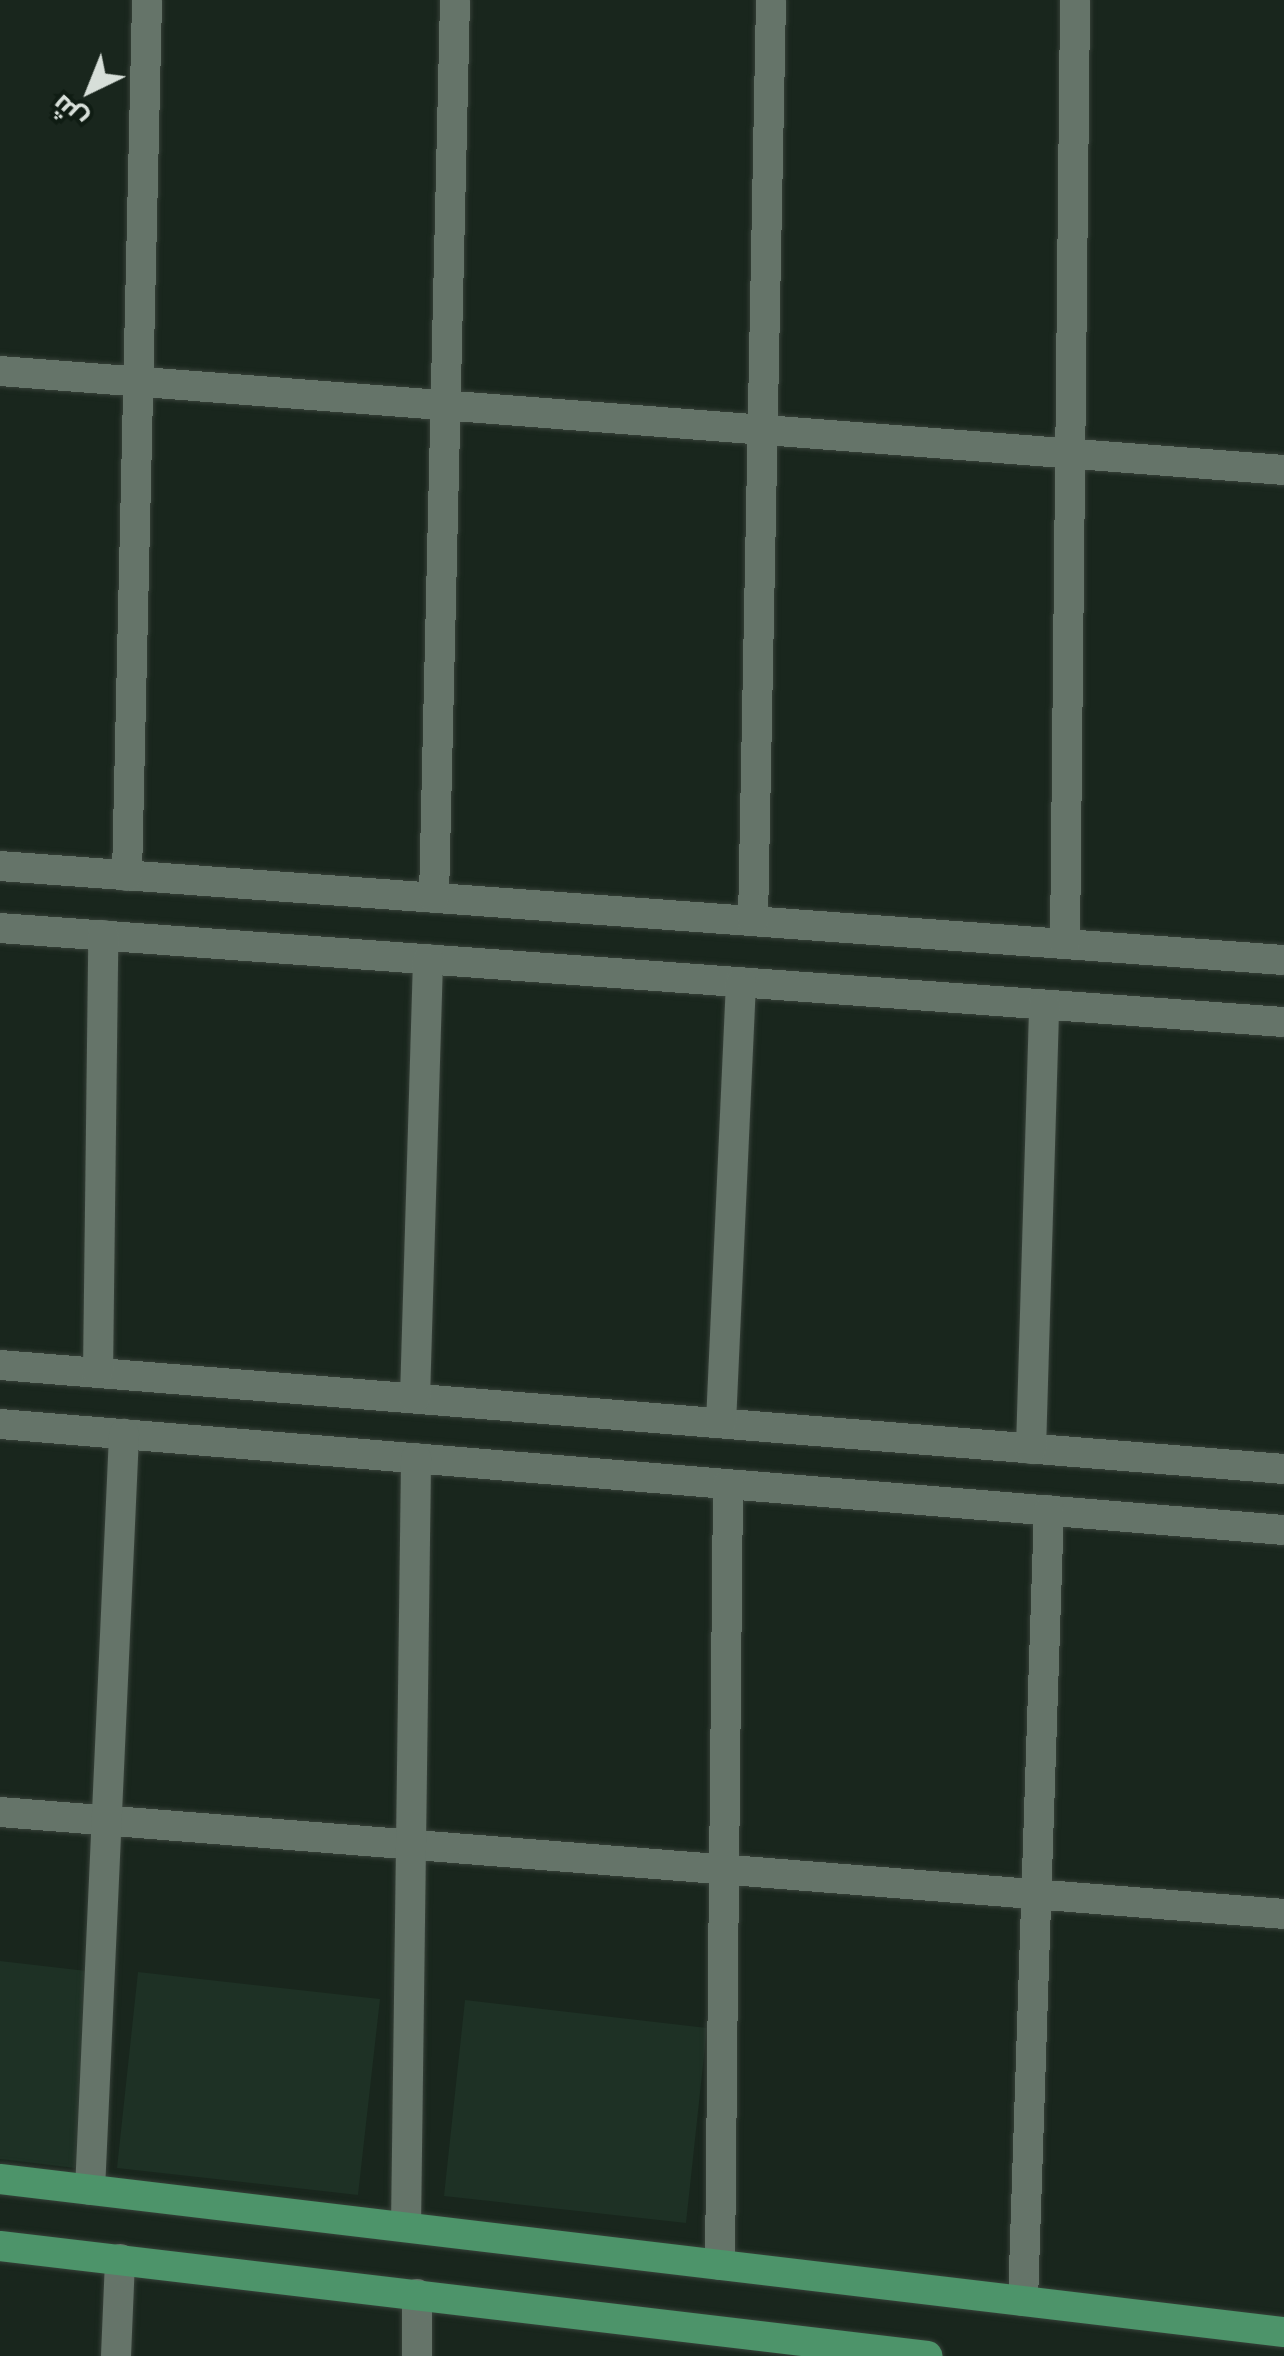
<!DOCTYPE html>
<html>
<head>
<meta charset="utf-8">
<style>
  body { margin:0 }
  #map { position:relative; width:1284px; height:2356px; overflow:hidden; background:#19261d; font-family:"Work Sans",Cairo,sans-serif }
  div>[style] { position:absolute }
  .built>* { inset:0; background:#1e3125 }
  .roads { filter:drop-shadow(0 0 2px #374139) drop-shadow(0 0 2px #374139) }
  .minor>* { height:30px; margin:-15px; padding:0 15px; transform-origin:15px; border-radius:15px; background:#657469 }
  .major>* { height:30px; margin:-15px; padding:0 15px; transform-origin:15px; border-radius:15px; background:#4d946a }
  span { translate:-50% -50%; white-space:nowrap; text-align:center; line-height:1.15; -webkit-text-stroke:10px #0f1c13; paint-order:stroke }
  .north { position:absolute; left:40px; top:40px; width:100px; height:100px; -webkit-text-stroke:8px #0f1c13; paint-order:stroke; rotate:223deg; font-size:28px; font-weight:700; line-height:40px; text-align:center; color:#d7dfd9 }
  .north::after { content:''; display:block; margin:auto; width:35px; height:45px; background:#d7dfd9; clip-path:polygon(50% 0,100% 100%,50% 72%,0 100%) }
</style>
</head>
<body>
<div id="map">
  <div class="built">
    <i style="clip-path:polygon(0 1961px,104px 1973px,83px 2169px,0 2159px)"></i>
    <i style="clip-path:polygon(138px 1972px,380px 1999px,358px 2195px,117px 2168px)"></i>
    <i style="clip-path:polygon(465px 2000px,707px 2028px,686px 2223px,444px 2196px)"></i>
  </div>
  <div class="roads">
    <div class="minor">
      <i style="left:0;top:371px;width:1288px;rotate:4.41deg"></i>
      <i style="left:0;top:866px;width:1287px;rotate:4.19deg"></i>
      <i style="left:127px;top:876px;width:876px;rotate:-88.69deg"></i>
      <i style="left:434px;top:898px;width:898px;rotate:-88.66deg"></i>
      <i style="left:753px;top:921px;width:921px;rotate:-88.88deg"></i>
      <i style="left:0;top:928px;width:1287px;rotate:4.19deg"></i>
      <i style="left:1065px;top:944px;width:944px;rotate:-89.39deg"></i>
      <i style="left:0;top:1365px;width:1288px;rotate:4.63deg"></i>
      <i style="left:98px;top:1373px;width:438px;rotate:-89.3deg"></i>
      <i style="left:415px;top:1398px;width:439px;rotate:-88.3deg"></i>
      <i style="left:721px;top:1423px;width:441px;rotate:-87.4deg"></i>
      <i style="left:0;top:1424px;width:1288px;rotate:4.72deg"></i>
      <i style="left:1031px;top:1449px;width:444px;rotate:-88.3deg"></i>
      <i style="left:0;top:1812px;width:1288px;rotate:4.54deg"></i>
      <i style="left:90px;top:2190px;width:757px;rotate:-87.42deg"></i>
      <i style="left:406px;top:2227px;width:769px;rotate:-89.25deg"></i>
      <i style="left:720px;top:2265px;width:781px;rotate:-89.41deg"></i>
      <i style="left:1023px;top:2301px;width:791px;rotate:-88.12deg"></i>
      <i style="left:116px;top:2356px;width:97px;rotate:-87.6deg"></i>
      <i style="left:417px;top:2356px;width:62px;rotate:-90deg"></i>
    </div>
    <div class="major">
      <i style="left:0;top:2179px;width:1293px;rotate:6.8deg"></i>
      <i style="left:0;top:2246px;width:934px;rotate:6.76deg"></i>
    </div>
  </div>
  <div class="north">ش</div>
</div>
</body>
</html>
